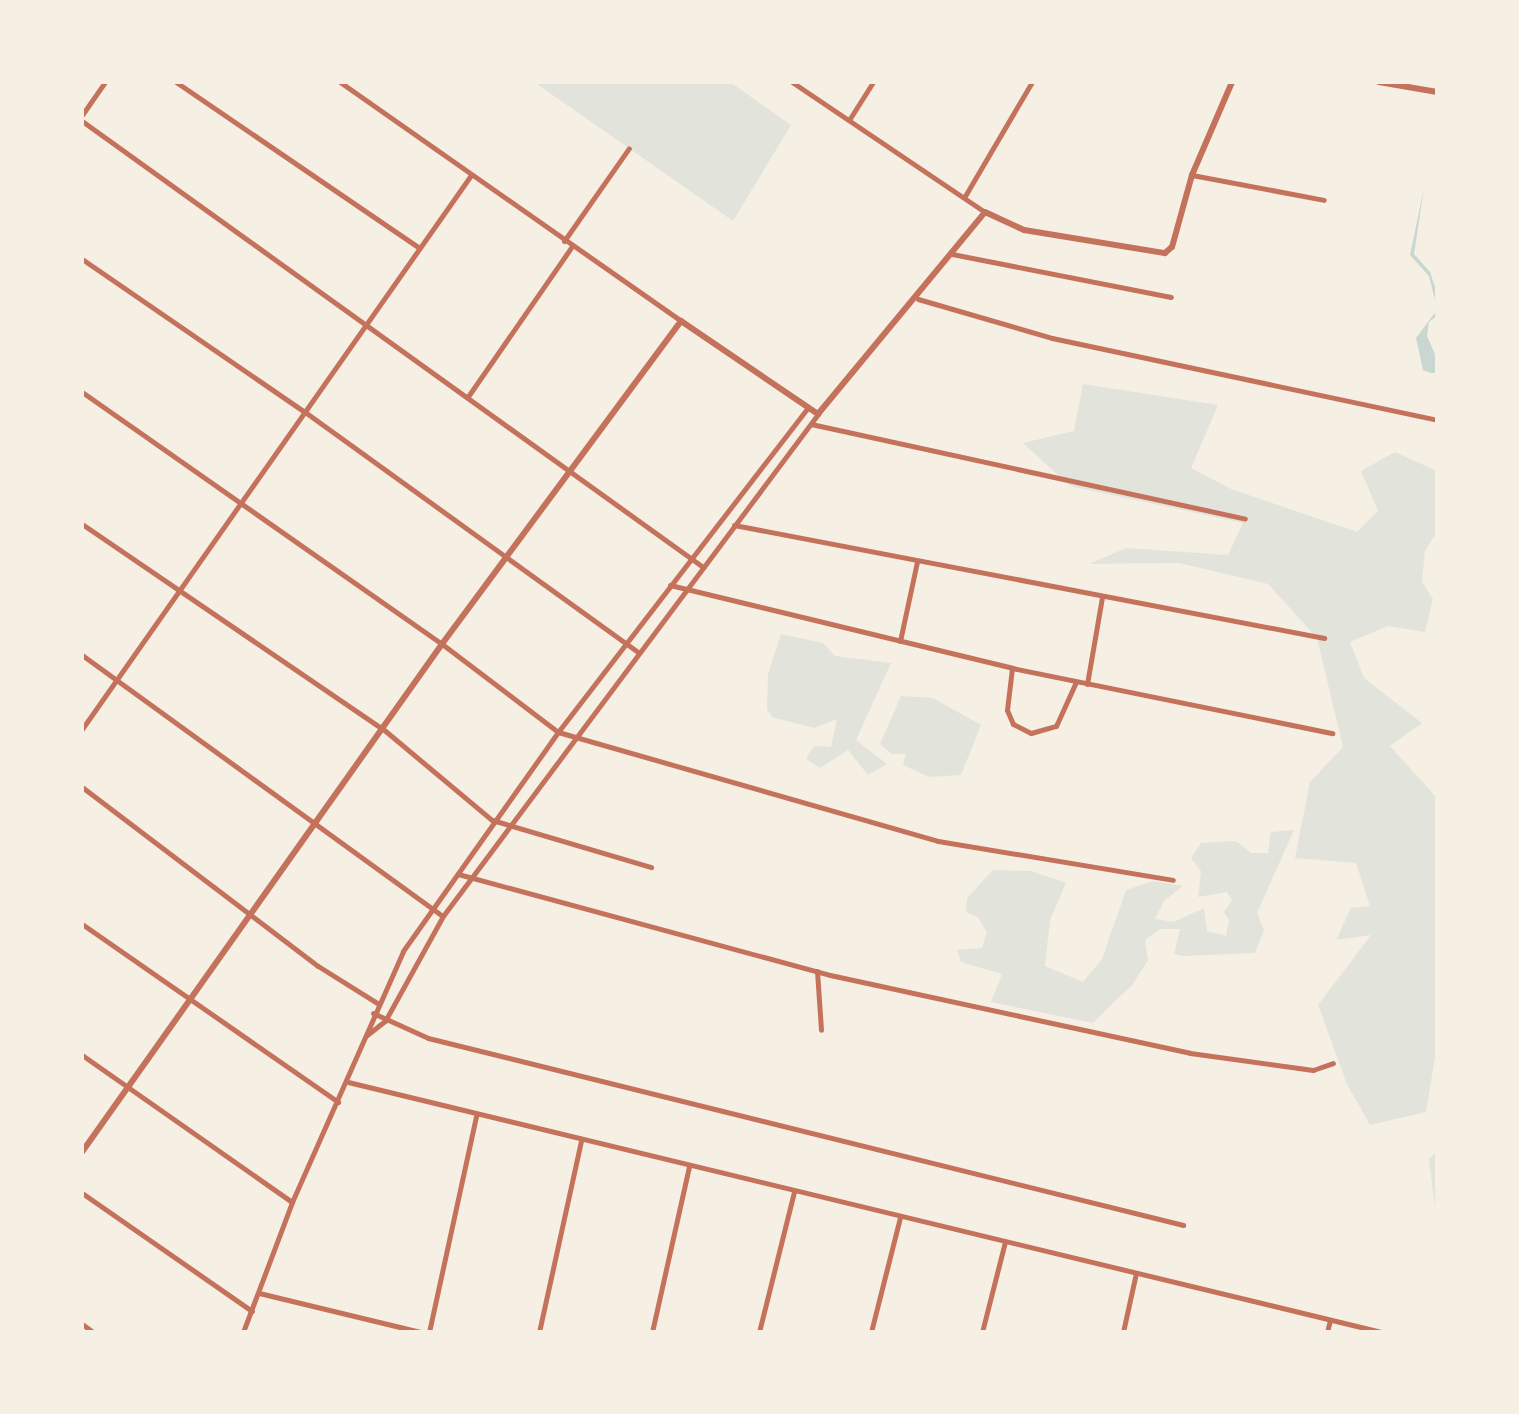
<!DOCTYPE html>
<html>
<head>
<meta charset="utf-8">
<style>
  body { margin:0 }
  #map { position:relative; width:1519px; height:1414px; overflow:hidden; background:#f6efe4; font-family:"Roboto Serif",serif }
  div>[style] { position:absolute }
  .green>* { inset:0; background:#e2e4dc }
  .water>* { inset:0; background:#c9d6d2 }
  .minor>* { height:5px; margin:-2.5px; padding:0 2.5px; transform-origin:2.5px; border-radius:2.5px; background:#c5725c }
  .tertiary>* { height:6px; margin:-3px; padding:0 3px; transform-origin:3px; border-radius:3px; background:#c5725c }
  span { translate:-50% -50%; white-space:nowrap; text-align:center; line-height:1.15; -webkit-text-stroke:8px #f6efe4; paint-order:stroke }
  .frame { position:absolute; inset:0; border:84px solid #f6efe4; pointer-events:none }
</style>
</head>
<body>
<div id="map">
  <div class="green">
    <i style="clip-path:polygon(534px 82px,730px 82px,791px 125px,733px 221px)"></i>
    <i style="clip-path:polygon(1083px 384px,1218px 405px,1191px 468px,1231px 489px,1357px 532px,1378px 511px,1361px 471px,1395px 452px,1437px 471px,1437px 532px,1425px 551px,1422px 582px,1433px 599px,1425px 632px,1388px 626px,1350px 642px,1364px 678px,1422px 723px,1390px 746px,1436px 797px,1437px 1045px,1426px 1112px,1370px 1125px,1347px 1084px,1318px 1005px,1371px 935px,1336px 940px,1351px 908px,1370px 906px,1356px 863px,1295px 858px,1310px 782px,1343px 747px,1317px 638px,1268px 584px,1179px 563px,1089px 564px,1126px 548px,1228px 555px,1243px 523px,1070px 486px,1023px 443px,1074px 431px)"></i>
    <i style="clip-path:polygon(781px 634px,823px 643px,835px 656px,891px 663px,856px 740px,887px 764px,868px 775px,848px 750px,820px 768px,806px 759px,814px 746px,831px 747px,837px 719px,814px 728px,772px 717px,767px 709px,768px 674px)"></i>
    <i style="clip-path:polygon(901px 696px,933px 698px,981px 725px,961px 775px,929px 777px,903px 765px,906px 754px,892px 754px,880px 744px)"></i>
    <i style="clip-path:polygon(1294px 830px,1257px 913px,1264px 930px,1255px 953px,1184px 956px,1174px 954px,1180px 929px,1160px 929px,1145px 940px,1148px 960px,1133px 984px,1093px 1023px,991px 1002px,1002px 974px,961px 962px,957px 950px,982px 948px,987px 932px,978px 917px,966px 912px,967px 898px,993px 870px,1031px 871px,1066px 883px,1050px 920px,1045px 966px,1083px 982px,1102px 959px,1126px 890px,1154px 881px,1183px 886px,1164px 901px,1155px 919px,1174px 922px,1204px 908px,1207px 931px,1226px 936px,1229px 920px,1224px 912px,1232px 900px,1227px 892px,1198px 897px,1201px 871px,1191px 858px,1201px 843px,1236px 841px,1251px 853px,1268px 853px,1271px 832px)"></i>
    <i style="clip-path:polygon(1437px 1151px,1437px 1225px,1429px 1159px)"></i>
  </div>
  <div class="water">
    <i style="clip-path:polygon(1424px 188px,1414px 254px,1430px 272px,1437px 293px,1437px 308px,1429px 276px,1410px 255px)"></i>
    <i style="clip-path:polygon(1437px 310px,1437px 316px,1429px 322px,1427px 336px,1437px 359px,1437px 373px,1431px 373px,1423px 370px,1416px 338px)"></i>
  </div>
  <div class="minor">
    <i style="left:176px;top:82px;width:294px;rotate:34.3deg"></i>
    <i style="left:340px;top:82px;width:416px;rotate:35deg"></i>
    <i style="left:792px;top:82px;width:233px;rotate:34deg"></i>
    <i style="left:82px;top:115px;width:40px;rotate:-55.1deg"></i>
    <i style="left:849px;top:120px;width:45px;rotate:-57.7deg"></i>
    <i style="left:82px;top:121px;width:765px;rotate:35.69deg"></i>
    <i style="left:1192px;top:175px;width:134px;rotate:10.7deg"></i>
    <i style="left:965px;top:196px;width:132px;rotate:-59.6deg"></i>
    <i style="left:564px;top:241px;width:113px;rotate:-55deg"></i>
    <i style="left:952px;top:254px;width:223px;rotate:11.1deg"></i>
    <i style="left:82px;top:259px;width:270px;rotate:34.5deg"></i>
    <i style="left:305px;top:412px;width:410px;rotate:35.8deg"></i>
    <i style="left:918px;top:299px;width:140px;rotate:16.2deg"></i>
    <i style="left:1052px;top:338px;width:394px;rotate:12deg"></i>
    <i style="left:82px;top:392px;width:439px;rotate:35deg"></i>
    <i style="left:442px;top:644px;width:146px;rotate:37.2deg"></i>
    <i style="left:558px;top:732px;width:395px;rotate:16deg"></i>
    <i style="left:938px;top:841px;width:238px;rotate:9.4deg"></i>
    <i style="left:469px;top:395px;width:181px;rotate:-55.3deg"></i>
    <i style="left:811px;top:424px;width:444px;rotate:12.3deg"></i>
    <i style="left:82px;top:524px;width:364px;rotate:34.3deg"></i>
    <i style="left:383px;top:729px;width:142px;rotate:39.9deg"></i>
    <i style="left:492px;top:820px;width:166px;rotate:16.5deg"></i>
    <i style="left:734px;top:525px;width:601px;rotate:10.84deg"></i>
    <i style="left:670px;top:585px;width:352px;rotate:13.6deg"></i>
    <i style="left:1012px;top:668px;width:327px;rotate:11.5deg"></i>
    <i style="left:900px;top:641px;width:81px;rotate:-77.9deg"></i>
    <i style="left:82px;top:655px;width:445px;rotate:35.9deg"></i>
    <i style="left:1012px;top:668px;width:42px;rotate:96.8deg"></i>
    <i style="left:1007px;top:710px;width:15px;rotate:67deg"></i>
    <i style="left:1013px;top:724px;width:20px;rotate:27deg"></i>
    <i style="left:1031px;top:733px;width:26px;rotate:-16deg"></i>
    <i style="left:1056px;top:726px;width:48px;rotate:-65.6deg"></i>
    <i style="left:1087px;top:684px;width:88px;rotate:-80.2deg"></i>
    <i style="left:82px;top:729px;width:677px;rotate:-54.92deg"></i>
    <i style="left:82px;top:787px;width:296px;rotate:37.2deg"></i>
    <i style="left:318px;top:966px;width:70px;rotate:32.1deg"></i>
    <i style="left:458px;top:874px;width:385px;rotate:15.2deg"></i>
    <i style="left:830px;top:975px;width:368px;rotate:12.2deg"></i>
    <i style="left:1190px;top:1053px;width:124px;rotate:7.9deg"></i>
    <i style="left:1313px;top:1070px;width:21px;rotate:-19deg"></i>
    <i style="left:82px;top:924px;width:312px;rotate:34.8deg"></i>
    <i style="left:817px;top:971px;width:59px;rotate:86.1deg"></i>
    <i style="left:373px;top:1013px;width:60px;rotate:24.4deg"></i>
    <i style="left:428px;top:1038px;width:778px;rotate:13.91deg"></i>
    <i style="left:367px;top:1035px;width:23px;rotate:-38deg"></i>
    <i style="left:385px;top:1021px;width:120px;rotate:-61.1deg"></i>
    <i style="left:443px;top:916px;width:627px;rotate:-53.24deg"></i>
    <i style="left:82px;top:1055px;width:256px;rotate:35deg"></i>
    <i style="left:348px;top:1082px;width:1063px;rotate:13.6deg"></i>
    <i style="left:82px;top:1193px;width:207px;rotate:34.8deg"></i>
    <i style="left:259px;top:1293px;width:166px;rotate:13.6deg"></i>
    <i style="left:82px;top:1324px;width:14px;rotate:36deg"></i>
    <i style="left:243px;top:1332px;width:139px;rotate:-69.3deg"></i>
    <i style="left:292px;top:1202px;width:274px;rotate:-66.1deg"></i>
    <i style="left:403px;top:951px;width:268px;rotate:-54.7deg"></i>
    <i style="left:558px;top:732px;width:410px;rotate:-52.4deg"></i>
    <i style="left:429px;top:1332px;width:221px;rotate:-77.7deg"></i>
    <i style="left:539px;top:1332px;width:196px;rotate:-77.6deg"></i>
    <i style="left:652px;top:1332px;width:170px;rotate:-77.4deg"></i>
    <i style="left:759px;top:1332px;width:144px;rotate:-76deg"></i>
    <i style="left:871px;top:1332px;width:119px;rotate:-75.8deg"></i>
    <i style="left:982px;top:1332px;width:93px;rotate:-75.7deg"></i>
    <i style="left:1123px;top:1332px;width:60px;rotate:-77.6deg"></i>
    <i style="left:1327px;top:1332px;width:12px;rotate:-76deg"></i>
  </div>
  <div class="tertiary">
    <i style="left:1379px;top:82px;width:59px;rotate:9.8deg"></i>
    <i style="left:82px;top:1152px;width:623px;rotate:-54.68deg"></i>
    <i style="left:442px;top:644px;width:402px;rotate:-53.5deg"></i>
    <i style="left:681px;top:321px;width:166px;rotate:34.2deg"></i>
    <i style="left:818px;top:414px;width:262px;rotate:-50.4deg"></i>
    <i style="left:985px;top:212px;width:43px;rotate:24.8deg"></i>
    <i style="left:1024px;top:230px;width:143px;rotate:9.3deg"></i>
    <i style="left:1165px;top:253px;width:9px;rotate:-41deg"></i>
    <i style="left:1172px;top:247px;width:75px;rotate:-74.5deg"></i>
    <i style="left:1192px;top:175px;width:101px;rotate:-66.7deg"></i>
  </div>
  <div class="frame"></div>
</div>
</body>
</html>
